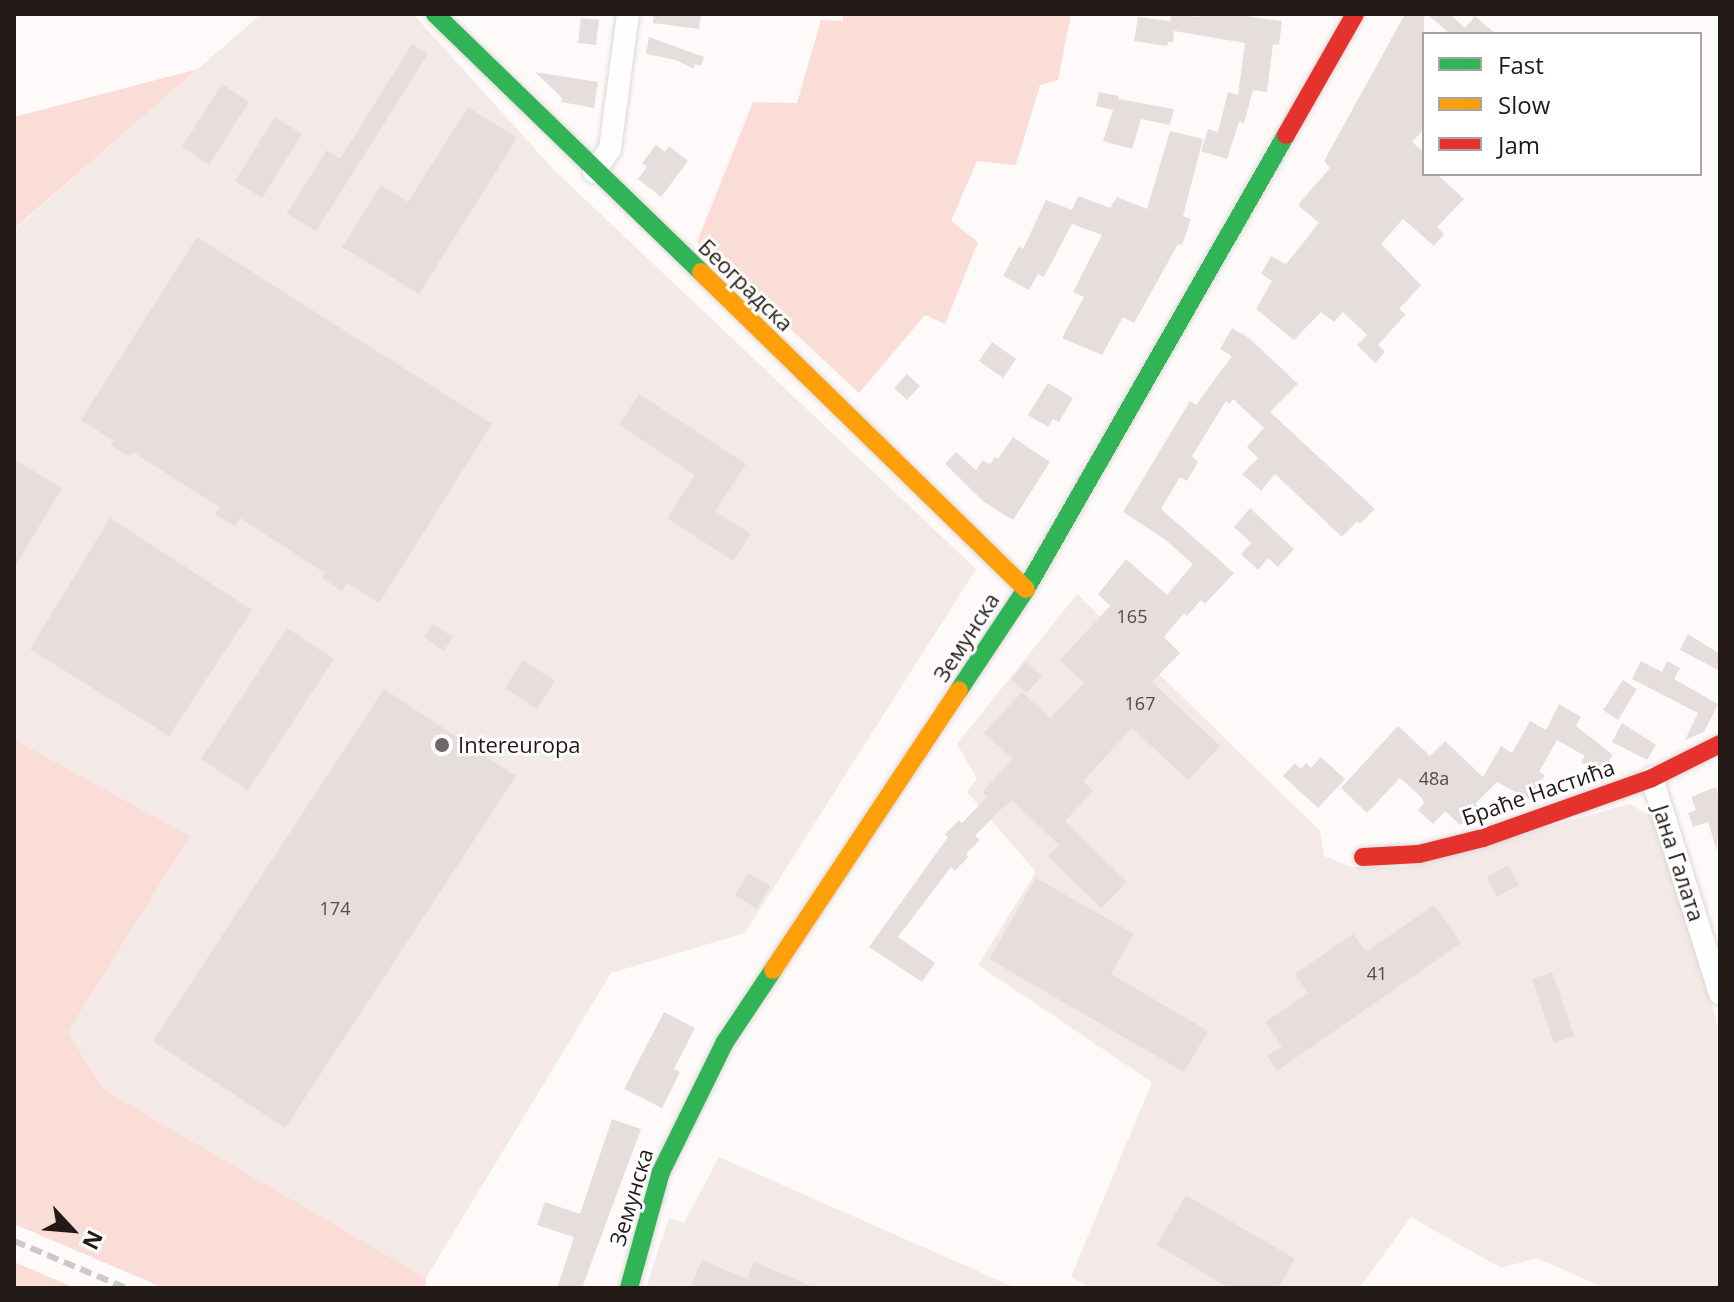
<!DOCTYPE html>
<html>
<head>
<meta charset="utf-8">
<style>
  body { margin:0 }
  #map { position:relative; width:1734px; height:1302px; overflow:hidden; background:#fefaf9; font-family:"Open Sans",sans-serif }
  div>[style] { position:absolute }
  .built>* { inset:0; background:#f3e9e7 }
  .green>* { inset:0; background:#fbddd7 }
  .building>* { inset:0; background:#e6dedd }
  .roads { filter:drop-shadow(0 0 2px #ddd6d5) drop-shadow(0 0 2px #ddd6d5) }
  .street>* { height:22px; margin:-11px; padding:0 11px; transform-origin:11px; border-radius:11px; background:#fffefe }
  .fast>* { height:18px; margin:-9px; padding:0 9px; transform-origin:9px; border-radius:9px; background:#30b455 }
  .slow>* { height:18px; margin:-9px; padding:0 9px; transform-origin:9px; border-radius:9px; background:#ff9f0a }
  .jam>* { height:18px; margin:-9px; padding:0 9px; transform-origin:9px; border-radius:9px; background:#e5322d }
  .rail>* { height:6px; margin-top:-3px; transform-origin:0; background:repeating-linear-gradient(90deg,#cccac9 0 12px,transparent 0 18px) }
  .dots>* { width:22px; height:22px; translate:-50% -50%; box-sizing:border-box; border:4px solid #fff; border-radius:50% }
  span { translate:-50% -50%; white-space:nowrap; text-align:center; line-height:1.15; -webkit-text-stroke:6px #fff; paint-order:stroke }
  .number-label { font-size:18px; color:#544a48 }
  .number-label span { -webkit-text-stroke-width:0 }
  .street-label { font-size:22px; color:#231917 }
  .poi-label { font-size:22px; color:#231917 }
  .left { translate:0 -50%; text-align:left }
  .frame { position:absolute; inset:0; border:16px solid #231917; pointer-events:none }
  .legend { position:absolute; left:1422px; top:32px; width:280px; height:144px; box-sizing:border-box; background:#fff; border:2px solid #a7a3a2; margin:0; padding:10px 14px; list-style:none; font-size:24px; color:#231917 }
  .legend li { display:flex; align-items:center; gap:16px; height:40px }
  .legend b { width:40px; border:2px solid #a7a3a2 }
  .north { position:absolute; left:32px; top:1190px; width:80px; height:80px; -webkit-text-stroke:6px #fff; paint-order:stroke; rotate:116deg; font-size:22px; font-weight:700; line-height:32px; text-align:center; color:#231917 }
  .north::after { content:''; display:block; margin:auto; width:28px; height:36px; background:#231917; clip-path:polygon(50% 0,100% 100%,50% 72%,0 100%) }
</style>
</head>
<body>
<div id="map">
  <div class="built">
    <i style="clip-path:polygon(261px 14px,413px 14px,554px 170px,976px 569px,745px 933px,611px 973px,426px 1278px,103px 1089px,68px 1032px,190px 836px,14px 739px,14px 230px)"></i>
    <i style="clip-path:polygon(1077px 594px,1320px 831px,1324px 856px,1352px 867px,1407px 867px,1629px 804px,1658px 819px,1720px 1032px,1720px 1288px,1605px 1288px,1537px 1258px,1501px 1268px,1411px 1217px,1359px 1288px,1091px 1288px,1071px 1277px,1152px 1082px,978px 965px,1036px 872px,967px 792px,977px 779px,957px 744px)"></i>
    <i style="clip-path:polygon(719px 1157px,1016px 1288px,646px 1288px,669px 1218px,684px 1223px)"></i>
  </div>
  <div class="green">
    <i style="clip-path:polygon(843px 14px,1071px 14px,1058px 80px,1040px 85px,1016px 165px,977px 161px,951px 221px,978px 242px,945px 324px,925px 315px,859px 393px,697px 242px,753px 102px,797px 103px,821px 20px,843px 21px)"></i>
    <i style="clip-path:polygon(198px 69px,14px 229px,14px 230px,14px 117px)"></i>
    <i style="clip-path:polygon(14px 739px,190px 836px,68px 1032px,103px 1089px,426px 1278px,425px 1288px,164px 1288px,14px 1224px)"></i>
    <i style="clip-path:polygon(14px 1262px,76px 1288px,14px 1288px)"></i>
  </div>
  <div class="building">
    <i style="clip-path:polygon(654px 14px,701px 14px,699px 29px,653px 23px)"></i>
    <i style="clip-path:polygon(1171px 14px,1199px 17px,1199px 14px,1230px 14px,1282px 21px,1279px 45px,1273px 44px,1267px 92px,1253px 90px,1244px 123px,1239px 122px,1227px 159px,1201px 151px,1208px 129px,1218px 132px,1228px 92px,1238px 95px,1245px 43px,1174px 31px,1173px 42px,1168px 42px,1167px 46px,1134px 41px,1138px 17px,1170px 21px)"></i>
    <i style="clip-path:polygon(1405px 14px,1424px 14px,1424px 129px,1412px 142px,1424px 152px,1424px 174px,1437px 174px,1464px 199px,1437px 227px,1444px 234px,1434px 246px,1403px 219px,1381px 244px,1421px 285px,1399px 309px,1406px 314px,1378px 345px,1385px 352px,1375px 363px,1357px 345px,1367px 335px,1343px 312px,1334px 322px,1321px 312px,1294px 340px,1256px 309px,1272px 281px,1261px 274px,1271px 256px,1286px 264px,1319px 223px,1298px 205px,1330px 168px,1324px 161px)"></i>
    <i style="clip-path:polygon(1427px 14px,1450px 14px,1465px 28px,1475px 16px,1496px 34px,1450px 34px)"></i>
    <i style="clip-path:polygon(581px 18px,599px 20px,596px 45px,578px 43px)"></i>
    <i style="clip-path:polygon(649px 37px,704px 57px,701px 66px,695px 64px,694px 69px,676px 60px,646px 54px)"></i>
    <i style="clip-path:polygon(412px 44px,428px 54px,316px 231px,287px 213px,327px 150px,340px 159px)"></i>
    <i style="clip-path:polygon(535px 72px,598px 82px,594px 108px,561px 102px,562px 98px)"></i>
    <i style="clip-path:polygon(222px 84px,249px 102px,209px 165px,182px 147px)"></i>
    <i style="clip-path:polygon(1099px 92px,1119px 96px,1118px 99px,1174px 109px,1170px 125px,1141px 119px,1132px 149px,1103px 141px,1113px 110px,1096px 106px)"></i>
    <i style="clip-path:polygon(468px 107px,517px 138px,419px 294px,342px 247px,381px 185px,408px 202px)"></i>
    <i style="clip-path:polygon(275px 117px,302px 134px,262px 198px,235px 181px)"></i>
    <i style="clip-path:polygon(1170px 131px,1203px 139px,1183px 216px,1191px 219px,1182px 245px,1178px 244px,1134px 323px,1123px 317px,1102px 355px,1062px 338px,1084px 297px,1073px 292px,1102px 235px,1072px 224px,1044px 277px,1038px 274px,1029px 290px,1003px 276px,1019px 246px,1023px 249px,1046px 200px,1072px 210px,1078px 196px,1110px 208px,1117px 197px,1147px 209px)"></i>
    <i style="clip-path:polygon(656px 145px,665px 152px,669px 146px,688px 161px,661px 197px,638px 179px,647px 167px,642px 163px)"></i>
    <i style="clip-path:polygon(197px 237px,492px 424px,379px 603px,347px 583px,342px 591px,322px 578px,325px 573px,240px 518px,235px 526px,215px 514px,219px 507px,133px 452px,130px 457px,111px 445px,114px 441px,81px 420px)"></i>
    <i style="clip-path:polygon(1232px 328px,1249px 338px,1298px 384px,1270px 412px,1375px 509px,1360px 524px,1357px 521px,1342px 537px,1275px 474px,1261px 491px,1242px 474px,1258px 458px,1247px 447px,1264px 428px,1233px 399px,1229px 404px,1226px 401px,1192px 456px,1198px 462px,1187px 481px,1180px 477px,1161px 509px,1234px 573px,1205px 604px,1201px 600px,1187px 616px,1184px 613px,1164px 637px,1180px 653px,1152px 682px,1220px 746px,1188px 780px,1132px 728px,1083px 781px,1093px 791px,1065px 821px,1127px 882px,1101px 908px,1048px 856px,1059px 845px,1012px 800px,1000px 810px,975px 836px,980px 840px,966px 854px,968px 857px,955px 871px,951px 867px,898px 937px,935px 963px,922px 982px,869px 947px,948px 837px,945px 834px,959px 820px,962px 823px,987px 797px,982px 792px,1013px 759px,984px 733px,1022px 692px,1050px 718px,1084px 683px,1060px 660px,1110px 606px,1098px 594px,1126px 559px,1167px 595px,1193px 564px,1163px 538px,1123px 512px,1190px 401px,1196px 405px,1232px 356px,1220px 349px)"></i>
    <i style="clip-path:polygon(992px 342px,1016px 359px,1003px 378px,979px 361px)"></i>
    <i style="clip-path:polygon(907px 374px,920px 386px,907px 400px,894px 388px)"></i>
    <i style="clip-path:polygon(1048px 383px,1073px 398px,1059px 422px,1053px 419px,1048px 427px,1028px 415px)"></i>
    <i style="clip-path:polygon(639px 394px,746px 464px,715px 511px,751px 534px,733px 561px,667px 518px,695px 475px,619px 425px)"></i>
    <i style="clip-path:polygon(1013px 437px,1050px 462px,1013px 520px,984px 502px,945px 464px,956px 452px,976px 470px,983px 460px,990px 464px,995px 457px,998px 459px)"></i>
    <i style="clip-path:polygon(14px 459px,62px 488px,14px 568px)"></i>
    <i style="clip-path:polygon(1250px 508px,1294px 549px,1278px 567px,1268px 558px,1258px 570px,1241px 554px,1251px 543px,1234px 527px)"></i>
    <i style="clip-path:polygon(110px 518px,252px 610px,169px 736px,30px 649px)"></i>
    <i style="clip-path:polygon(433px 624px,453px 637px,444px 651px,424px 637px)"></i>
    <i style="clip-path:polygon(287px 628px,334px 659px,248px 790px,201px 759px)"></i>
    <i style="clip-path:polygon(1688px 634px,1720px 654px,1720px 671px,1680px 650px)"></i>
    <i style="clip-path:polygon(523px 660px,555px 681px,537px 709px,505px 688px)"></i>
    <i style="clip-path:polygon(1641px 661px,1662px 672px,1667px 661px,1680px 668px,1674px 679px,1718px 704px,1704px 732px,1685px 740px,1698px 713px,1632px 679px)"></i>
    <i style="clip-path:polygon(1026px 662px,1042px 676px,1027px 693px,1011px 679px)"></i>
    <i style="clip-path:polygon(1623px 680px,1637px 689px,1618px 720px,1603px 710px)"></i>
    <i style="clip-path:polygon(384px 689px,516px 776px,285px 1128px,153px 1041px)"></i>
    <i style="clip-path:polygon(1559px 704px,1581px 717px,1576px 726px,1613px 755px,1598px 775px,1581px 762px,1585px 756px,1557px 740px,1539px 772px,1545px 775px,1531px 800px,1497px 782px,1475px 804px,1480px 808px,1460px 825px,1445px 811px,1433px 824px,1418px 810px,1424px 803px,1422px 798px,1400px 778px,1367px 813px,1341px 788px,1398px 726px,1430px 756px,1445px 741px,1483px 777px,1501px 746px,1512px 753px,1530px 721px,1546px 730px)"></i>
    <i style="clip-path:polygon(1622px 723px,1656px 745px,1647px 760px,1612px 742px)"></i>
    <i style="clip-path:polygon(1321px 757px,1345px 779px,1318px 808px,1283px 776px,1295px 763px,1301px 769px,1306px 763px,1311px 768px)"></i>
    <i style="clip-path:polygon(1716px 787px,1720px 799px,1717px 851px,1708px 822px,1693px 827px,1688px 813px,1696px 810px,1691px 797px)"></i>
    <i style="clip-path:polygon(1508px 865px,1519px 885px,1497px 897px,1487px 877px)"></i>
    <i style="clip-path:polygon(748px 873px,770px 886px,757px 909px,735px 895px)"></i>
    <i style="clip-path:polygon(1036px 878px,1134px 934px,1111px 974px,1208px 1031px,1184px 1072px,989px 959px)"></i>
    <i style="clip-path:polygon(1434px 905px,1461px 943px,1277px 1071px,1267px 1056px,1282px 1046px,1265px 1022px,1308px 993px,1295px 974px,1353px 934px,1366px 952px)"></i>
    <i style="clip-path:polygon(1552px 972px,1574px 1036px,1554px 1043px,1532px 979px)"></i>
    <i style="clip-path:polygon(664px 1012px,695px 1028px,674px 1069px,680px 1072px,662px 1108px,624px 1089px)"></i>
    <i style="clip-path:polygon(612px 1119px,641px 1129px,582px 1288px,557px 1288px,574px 1237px,537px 1225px,545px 1202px,580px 1214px)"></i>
    <i style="clip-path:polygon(1186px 1195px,1295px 1259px,1278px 1288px,1229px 1288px,1157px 1245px)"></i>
    <i style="clip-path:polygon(702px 1260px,747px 1279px,754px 1262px,816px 1288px,690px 1288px)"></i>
  </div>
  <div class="roads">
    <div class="street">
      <i style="left:594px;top:172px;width:28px;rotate:-55deg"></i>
      <i style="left:610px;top:149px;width:136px;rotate:-82.4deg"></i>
      <i style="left:1652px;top:778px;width:226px;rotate:72.5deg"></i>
    </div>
    <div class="fast">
      <i style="left:435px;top:14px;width:371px;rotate:44.1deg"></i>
      <i style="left:959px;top:690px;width:121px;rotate:-56.4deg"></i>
      <i style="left:1026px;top:589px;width:523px;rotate:-60.2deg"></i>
      <i style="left:629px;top:1288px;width:120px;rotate:-74.6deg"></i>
      <i style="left:661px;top:1172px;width:145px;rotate:-63.8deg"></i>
      <i style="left:725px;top:1042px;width:87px;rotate:-56.3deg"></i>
    </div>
    <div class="slow">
      <i style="left:701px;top:272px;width:454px;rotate:44.3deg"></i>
      <i style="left:773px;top:970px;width:336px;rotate:-56.4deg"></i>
    </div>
    <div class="jam">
      <i style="left:1286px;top:135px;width:139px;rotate:-60.3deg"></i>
      <i style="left:1363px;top:857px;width:56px;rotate:-3.1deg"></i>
      <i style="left:1419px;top:854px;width:66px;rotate:-14deg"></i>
      <i style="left:1483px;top:838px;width:179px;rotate:-19.5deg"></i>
      <i style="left:1652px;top:778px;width:76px;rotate:-26.6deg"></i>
    </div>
  </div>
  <div class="rail">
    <i style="left:14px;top:1241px;width:121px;rotate:22.8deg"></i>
  </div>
  <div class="dots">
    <i style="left:442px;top:745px;background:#706866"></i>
  </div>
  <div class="number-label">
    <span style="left:1132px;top:616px">165</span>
    <span style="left:1140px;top:703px">167</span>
    <span style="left:1434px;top:778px">48a</span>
    <span style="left:335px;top:908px">174</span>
    <span style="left:1377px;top:973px">41</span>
  </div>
  <div class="street-label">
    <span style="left:746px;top:285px;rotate:44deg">Београдска</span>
    <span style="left:966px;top:637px;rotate:-57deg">Земунска</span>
    <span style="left:1538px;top:792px;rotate:-19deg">Браће Настића</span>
    <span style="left:1679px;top:863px;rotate:72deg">Јана Галата</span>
    <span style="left:631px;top:1197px;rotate:-73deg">Земунска</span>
  </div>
  <div class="poi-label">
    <span class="left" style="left:458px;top:745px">Intereuropa</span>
  </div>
  <div class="frame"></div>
  <ul class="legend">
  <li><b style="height:10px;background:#30b455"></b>Fast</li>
  <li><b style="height:10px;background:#ff9f0a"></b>Slow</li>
  <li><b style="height:10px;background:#e5322d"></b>Jam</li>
  </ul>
  <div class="north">N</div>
</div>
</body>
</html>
